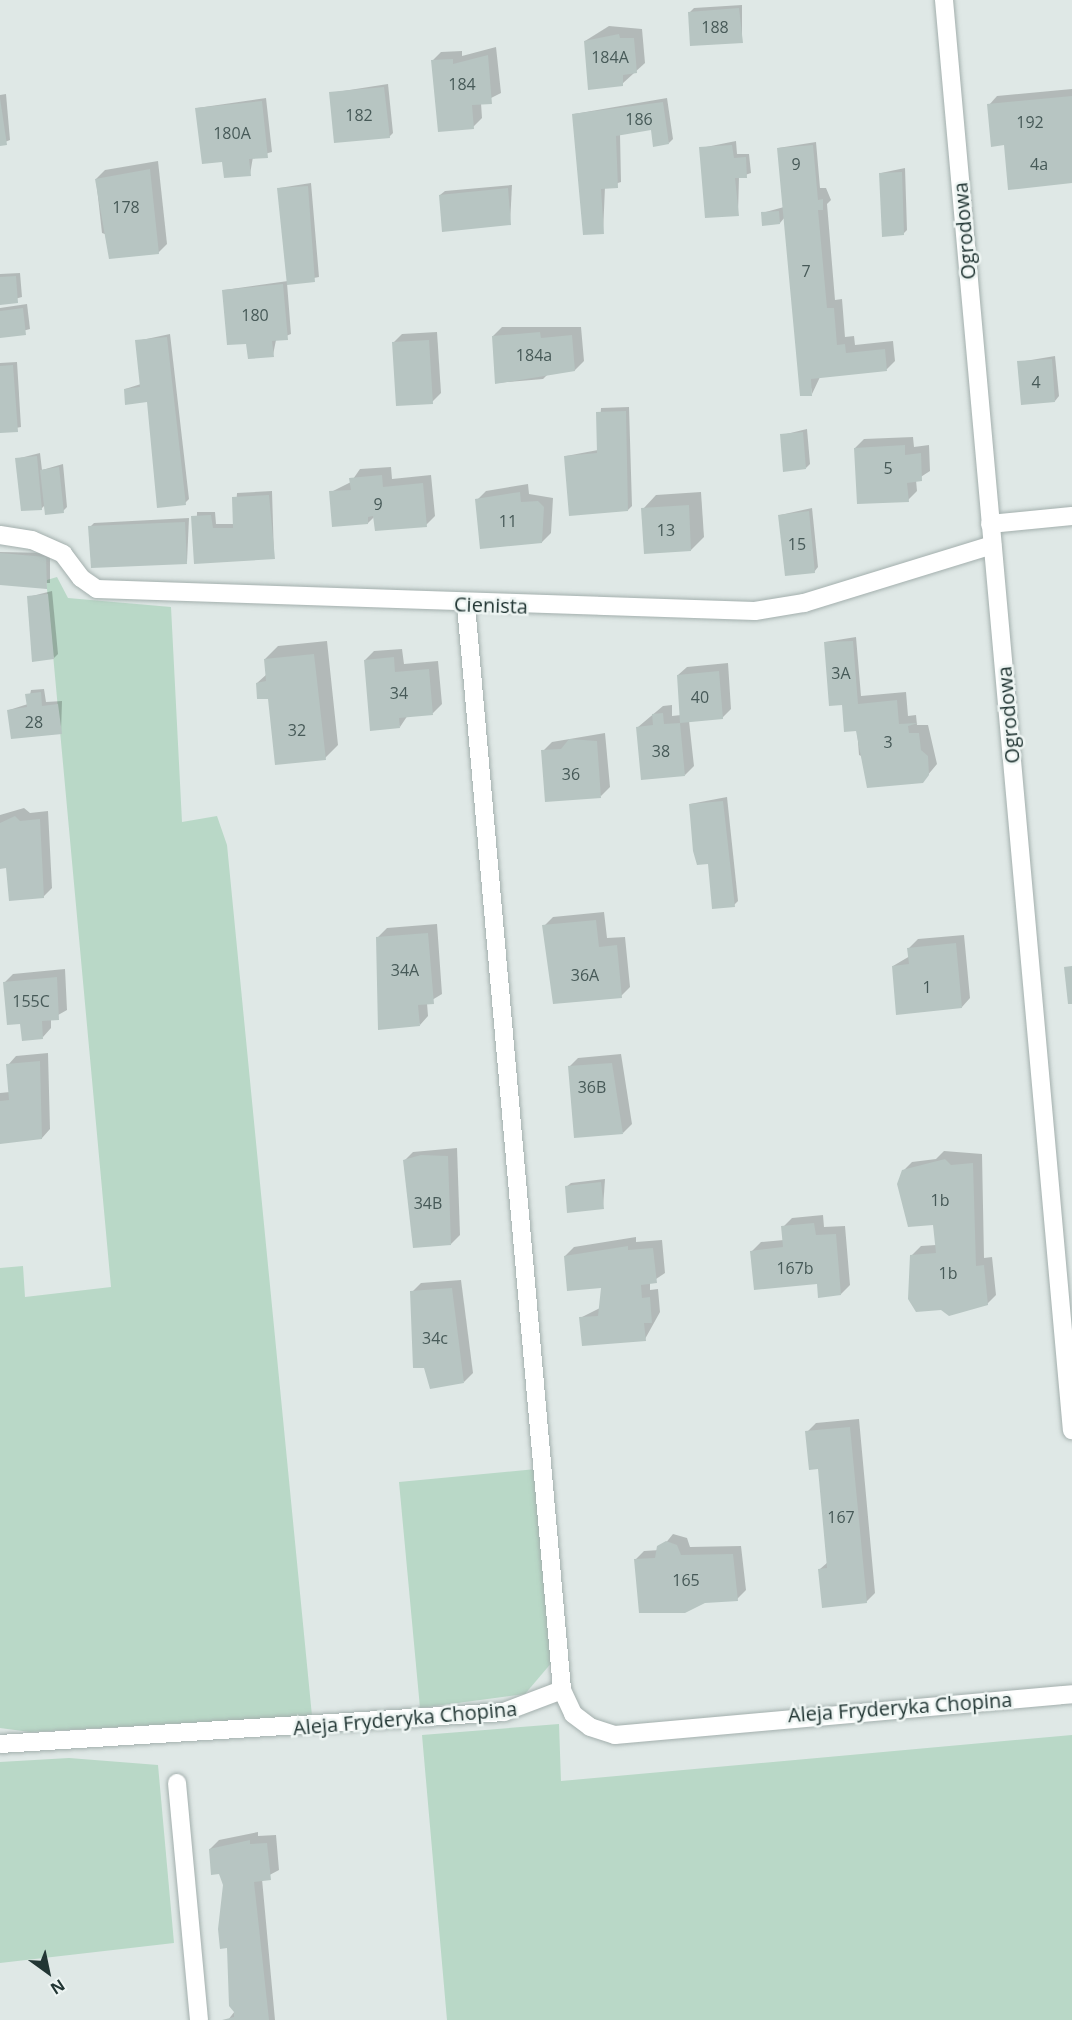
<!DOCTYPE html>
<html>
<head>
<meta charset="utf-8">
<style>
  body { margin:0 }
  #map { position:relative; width:1072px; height:2020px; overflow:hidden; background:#dfe8e6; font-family:"Open Sans",sans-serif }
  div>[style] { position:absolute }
  .green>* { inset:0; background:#b9d8c7 }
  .shadow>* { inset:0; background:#0003 }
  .building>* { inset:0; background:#b7c5c2 }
  .roads { filter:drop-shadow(0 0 2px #a3afad) drop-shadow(0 0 2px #a3afad) }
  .lane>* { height:18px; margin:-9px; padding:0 9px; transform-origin:9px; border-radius:9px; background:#fff }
  .street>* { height:18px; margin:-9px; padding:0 9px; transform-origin:9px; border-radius:9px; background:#fff }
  span { translate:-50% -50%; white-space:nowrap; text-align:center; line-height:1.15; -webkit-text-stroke:5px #eef5f3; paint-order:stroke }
  .number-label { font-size:16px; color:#475a58 }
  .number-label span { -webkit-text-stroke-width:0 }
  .street-label { font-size:20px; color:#223634 }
  .north { position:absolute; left:18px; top:1942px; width:60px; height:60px; -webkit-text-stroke:4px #eef5f3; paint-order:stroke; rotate:147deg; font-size:16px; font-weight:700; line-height:24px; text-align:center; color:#223634 }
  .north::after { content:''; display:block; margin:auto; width:21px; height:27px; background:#223634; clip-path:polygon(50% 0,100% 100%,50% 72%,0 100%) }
</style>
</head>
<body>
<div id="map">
  <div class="green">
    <i style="clip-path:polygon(57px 577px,68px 598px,171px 607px,182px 822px,217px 816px,227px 845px,312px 1716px,30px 1732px,0 1728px,0 1268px,23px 1266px,25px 1297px,111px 1287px,47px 589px,47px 580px)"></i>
    <i style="clip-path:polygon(536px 1469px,553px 1661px,525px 1694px,420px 1708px,399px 1482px)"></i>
    <i style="clip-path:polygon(559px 1724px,561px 1781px,1072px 1735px,1072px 2020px,447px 2020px,422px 1735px)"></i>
    <i style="clip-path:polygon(69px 1758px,158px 1765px,174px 1943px,0 1963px,0 1762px)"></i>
  </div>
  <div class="shadow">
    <i style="clip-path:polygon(742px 5px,742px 42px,690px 12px,694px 8px)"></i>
    <i style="clip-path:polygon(609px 26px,642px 29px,645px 63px,622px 84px,585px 41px)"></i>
    <i style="clip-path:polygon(496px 47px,501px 93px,481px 103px,482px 118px,473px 127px,432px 61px,441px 52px,462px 51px,462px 56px)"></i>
    <i style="clip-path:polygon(388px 84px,393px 133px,389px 137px,330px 93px)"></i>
    <i style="clip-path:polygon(1072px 89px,1072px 182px,1006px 144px,989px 105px,997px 96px)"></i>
    <i style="clip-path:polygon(6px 94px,10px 140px,0 144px,0 95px)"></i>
    <i style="clip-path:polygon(266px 98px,272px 152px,253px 157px,250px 174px,223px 160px,197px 108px)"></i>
    <i style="clip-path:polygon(667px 98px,673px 139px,669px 143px,652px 129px,620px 134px,621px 182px,605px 187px,603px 233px,574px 114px)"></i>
    <i style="clip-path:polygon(736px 141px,737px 154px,749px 154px,751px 173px,739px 177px,738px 214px,701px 148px)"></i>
    <i style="clip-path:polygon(816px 142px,820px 188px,826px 188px,831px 200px,827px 204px,835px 300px,842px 299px,845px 337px,854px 336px,855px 345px,893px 341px,895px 361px,887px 369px,820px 377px,812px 394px,785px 217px,780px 223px,762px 213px,784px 207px,778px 148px)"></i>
    <i style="clip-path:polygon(158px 161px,167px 244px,158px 253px,102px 233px,96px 179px,105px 170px)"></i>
    <i style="clip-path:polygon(905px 168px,907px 230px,903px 234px,881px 173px)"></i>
    <i style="clip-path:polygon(311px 183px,319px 277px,287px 283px,291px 334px,276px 340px,273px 355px,248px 343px,224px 290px,288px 281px,279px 188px)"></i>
    <i style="clip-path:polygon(512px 185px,510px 224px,440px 195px,445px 191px)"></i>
    <i style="clip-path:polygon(20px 273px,22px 297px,0 303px,0 274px)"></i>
    <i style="clip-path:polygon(27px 304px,30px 329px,0 337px,0 308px)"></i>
    <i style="clip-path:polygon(502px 327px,581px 327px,584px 361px,575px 370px,550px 372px,543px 379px,497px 383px,493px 336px)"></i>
    <i style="clip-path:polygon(437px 332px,441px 393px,432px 402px,393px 343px,402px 334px)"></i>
    <i style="clip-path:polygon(170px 334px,189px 499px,185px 503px,148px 401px,125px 389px,141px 384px,137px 341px)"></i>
    <i style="clip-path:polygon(1055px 356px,1059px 396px,1055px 401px,1019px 362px)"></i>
    <i style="clip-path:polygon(17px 362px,21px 427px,0 431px,0 363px)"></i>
    <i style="clip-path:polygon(629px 407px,632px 506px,628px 510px,566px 456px,598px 450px,601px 408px)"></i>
    <i style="clip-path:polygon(807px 429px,810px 464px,806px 468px,782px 435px)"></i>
    <i style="clip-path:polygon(913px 437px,914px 447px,929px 445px,930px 471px,916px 480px,917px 491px,908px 500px,855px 448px,864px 439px)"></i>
    <i style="clip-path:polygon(40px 453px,42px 470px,63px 464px,67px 507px,63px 511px,45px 505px,41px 509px,16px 459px)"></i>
    <i style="clip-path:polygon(391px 467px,392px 479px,431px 475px,435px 516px,426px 525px,375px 516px,368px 523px,331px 492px,351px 482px,360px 469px)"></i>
    <i style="clip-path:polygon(528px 484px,529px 494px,553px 498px,551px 533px,542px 542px,477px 500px,486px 491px)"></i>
    <i style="clip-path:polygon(272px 491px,274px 557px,196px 562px,197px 512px,215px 512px,216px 524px,235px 524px,237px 493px)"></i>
    <i style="clip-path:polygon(701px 492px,704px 537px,691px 550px,643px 509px,656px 495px)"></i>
    <i style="clip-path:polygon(812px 508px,818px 567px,814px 572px,780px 515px)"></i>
    <i style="clip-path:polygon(189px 518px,187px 562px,90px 527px,94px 523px)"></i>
    <i style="clip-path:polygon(0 552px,50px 553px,50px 583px,0 583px)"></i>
    <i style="clip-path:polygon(52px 591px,58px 654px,54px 658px,28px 597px)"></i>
    <i style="clip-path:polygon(856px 637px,861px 696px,906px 692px,908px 716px,916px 715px,917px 725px,928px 725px,937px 764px,922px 782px,859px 755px,857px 729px,843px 706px,825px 642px)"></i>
    <i style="clip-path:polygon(327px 641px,338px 745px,325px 758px,257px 683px,267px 674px,265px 659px,278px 646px)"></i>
    <i style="clip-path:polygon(402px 649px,404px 664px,438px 661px,442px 704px,433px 713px,408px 715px,400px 727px,365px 660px,374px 651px)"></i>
    <i style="clip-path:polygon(728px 663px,731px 709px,722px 718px,689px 721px,694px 766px,685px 775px,638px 727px,663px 706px,672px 705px,672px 716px,681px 715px,678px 675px,687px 667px)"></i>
    <i style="clip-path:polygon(44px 689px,46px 702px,62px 701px,61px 733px,9px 710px,28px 704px,31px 690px)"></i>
    <i style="clip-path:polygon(605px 733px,610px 787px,601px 796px,543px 751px,552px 742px)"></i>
    <i style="clip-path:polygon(727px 797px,738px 901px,734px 905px,709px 862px,690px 804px)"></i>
    <i style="clip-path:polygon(24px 808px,30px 813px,48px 811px,52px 888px,43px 897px,7px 867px,0 867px,0 815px)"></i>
    <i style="clip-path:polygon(604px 912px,607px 938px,625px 937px,630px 987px,621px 996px,544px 926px,553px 917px)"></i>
    <i style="clip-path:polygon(437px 924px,442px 994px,427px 1003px,428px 1016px,420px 1025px,378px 937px,387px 928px)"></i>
    <i style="clip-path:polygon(964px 935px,970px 998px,962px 1007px,893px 966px,910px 956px,909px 948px,918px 939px)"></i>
    <i style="clip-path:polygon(65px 969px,67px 1010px,51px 1019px,51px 1028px,43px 1037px,22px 1022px,4px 983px,13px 974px)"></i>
    <i style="clip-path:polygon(48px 1053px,50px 1129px,42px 1138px,0 1142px,0 1093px,10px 1092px,8px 1065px,16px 1056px)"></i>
    <i style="clip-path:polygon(621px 1054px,632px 1124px,623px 1133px,569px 1067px,578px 1058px)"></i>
    <i style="clip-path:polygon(457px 1148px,460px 1235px,451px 1244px,404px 1161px,413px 1152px)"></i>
    <i style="clip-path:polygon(944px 1151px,982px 1154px,984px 1258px,992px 1257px,996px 1295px,987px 1304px,912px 1255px,921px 1246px,936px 1245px,934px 1224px,903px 1171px,912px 1162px,936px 1159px)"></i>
    <i style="clip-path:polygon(605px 1179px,603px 1208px,566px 1187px,571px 1183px)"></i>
    <i style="clip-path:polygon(823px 1215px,824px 1227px,845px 1226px,850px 1285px,841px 1294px,752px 1251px,761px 1242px,784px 1240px,783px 1227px,792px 1218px)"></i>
    <i style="clip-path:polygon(636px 1237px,636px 1242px,662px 1240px,665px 1273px,650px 1283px,650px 1290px,658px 1289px,660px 1312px,645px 1339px,580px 1318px,600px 1308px,602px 1287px,565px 1256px,574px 1247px)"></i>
    <i style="clip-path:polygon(461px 1280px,473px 1373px,464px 1382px,412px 1292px,421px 1283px)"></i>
    <i style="clip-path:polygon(859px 1419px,875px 1593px,866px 1602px,820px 1569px,828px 1562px,819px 1468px,807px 1432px,816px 1423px)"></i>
    <i style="clip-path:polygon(673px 1534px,687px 1538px,690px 1547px,741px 1546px,746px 1590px,737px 1599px,705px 1602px,635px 1560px,644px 1551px,660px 1550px)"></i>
    <i style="clip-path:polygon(258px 1832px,258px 1836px,276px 1835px,279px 1870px,262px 1879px,275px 2020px,228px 2020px,235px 2011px,224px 1885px,210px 1849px,219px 1840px)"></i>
  </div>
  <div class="building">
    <i style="clip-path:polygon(739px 8px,743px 43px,690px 46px,688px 12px)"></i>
    <i style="clip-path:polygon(619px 34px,620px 38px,634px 38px,637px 73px,623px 75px,623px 86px,588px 90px,584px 41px)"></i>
    <i style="clip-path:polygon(488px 55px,492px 104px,472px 105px,474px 129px,438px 132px,431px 60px,453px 59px,453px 64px)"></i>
    <i style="clip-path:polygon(384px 87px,390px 138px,334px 143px,329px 92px)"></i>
    <i style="clip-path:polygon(1072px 96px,1072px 183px,1008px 190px,1004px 145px,991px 147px,987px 104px)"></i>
    <i style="clip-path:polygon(0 98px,7px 145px,0 146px)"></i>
    <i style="clip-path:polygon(262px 101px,268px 158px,249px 159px,251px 176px,224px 178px,222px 162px,202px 164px,195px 108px)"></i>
    <i style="clip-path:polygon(663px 102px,669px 144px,653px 147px,651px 130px,616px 136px,618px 188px,601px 189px,604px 234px,583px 235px,572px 114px)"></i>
    <i style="clip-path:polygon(732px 145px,734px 158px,746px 157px,747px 178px,735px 178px,739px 216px,705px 218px,699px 147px)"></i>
    <i style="clip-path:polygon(813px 145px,818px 200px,823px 199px,823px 210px,818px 210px,827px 308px,834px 308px,837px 345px,845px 344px,846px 353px,885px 349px,887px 371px,811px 379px,812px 396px,800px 396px,777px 148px)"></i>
    <i style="clip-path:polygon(150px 169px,159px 254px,109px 259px,95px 179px)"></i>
    <i style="clip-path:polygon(902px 172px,904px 235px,882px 237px,879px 173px)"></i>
    <i style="clip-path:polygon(308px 186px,315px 282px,287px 285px,277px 188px)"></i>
    <i style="clip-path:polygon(508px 188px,511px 225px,442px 232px,439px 195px)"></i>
    <i style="clip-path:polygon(779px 211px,780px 224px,762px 226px,761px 212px)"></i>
    <i style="clip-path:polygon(16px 276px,18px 303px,0 305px,0 277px)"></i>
    <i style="clip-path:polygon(283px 284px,288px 340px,272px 341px,274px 357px,248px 359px,246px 344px,227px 345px,222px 290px)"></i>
    <i style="clip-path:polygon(23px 308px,26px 335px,0 338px,0 311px)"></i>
    <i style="clip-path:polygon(540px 332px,541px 338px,572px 335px,575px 371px,495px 384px,492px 336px)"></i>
    <i style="clip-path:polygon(167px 337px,186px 505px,157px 508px,147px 402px,125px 405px,124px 389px,140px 387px,135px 340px)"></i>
    <i style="clip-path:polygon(429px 340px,433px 404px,396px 406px,392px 342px)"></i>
    <i style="clip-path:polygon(1052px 359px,1055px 402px,1021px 405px,1017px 361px)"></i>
    <i style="clip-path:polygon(13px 365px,18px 432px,0 433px,0 366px)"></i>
    <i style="clip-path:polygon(626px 411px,628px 511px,569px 516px,564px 456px,597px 453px,596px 412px)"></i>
    <i style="clip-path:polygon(803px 432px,806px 469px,783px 472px,780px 434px)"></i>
    <i style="clip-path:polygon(905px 445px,905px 455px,921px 453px,922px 481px,907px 483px,909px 502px,857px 504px,854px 448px)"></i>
    <i style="clip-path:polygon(37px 456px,42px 510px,21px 511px,15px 458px)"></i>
    <i style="clip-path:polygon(59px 467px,64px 513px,45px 515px,40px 470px)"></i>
    <i style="clip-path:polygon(382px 475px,383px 487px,423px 483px,427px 527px,375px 531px,373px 516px,368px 517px,368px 524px,332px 527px,329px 491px,351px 490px,349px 478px)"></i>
    <i style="clip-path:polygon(520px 492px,521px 502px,538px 501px,544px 507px,542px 543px,480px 549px,475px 499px)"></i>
    <i style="clip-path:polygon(269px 495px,275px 559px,194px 564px,191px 516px,211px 515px,213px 528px,233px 528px,232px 497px)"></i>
    <i style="clip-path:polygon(689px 505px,691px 551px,644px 554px,641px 508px)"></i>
    <i style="clip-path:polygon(809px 511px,815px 573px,785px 576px,778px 515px)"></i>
    <i style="clip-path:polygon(185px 522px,187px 564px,91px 568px,88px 526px)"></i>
    <i style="clip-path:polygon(0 553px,46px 557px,47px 589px,0 585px)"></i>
    <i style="clip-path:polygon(48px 594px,54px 659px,32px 662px,27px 596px)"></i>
    <i style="clip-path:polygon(853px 641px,858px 704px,897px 700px,899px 724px,918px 723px,908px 726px,909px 733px,919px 733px,921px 750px,928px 756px,929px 775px,923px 783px,867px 788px,856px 731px,844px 732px,842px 705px,829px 706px,824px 642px)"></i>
    <i style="clip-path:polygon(314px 654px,326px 760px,275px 765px,268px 699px,257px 699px,256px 683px,266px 681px,264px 659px)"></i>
    <i style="clip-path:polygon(394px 657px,395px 672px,429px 669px,433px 715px,399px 718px,400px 728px,370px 731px,364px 660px)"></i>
    <i style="clip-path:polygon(719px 671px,723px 719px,680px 723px,677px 675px)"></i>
    <i style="clip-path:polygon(41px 692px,42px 706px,58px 704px,62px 734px,11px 739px,7px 710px,27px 707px,25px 694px)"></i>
    <i style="clip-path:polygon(663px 713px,664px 724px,680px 723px,685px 776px,641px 780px,636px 727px,653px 725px,652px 714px)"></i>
    <i style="clip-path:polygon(569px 739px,597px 741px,601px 798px,545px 802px,541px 750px,561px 749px)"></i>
    <i style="clip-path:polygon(723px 801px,735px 907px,712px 909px,708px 864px,697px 865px,693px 851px,689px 804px)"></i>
    <i style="clip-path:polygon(15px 816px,20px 821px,40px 819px,44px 898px,9px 901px,6px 868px,0 869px,0 823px)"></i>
    <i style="clip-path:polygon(596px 920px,599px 947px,617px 945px,622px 998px,553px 1004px,542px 925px)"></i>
    <i style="clip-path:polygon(428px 933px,434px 1004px,418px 1005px,420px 1026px,378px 1030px,376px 937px)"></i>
    <i style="clip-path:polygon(956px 943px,962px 1008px,896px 1015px,892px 966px,909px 964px,907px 948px)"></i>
    <i style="clip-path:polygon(1072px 966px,1072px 1004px,1068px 1004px,1064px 967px)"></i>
    <i style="clip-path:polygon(57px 977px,59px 1020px,42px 1021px,43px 1039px,22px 1041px,20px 1024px,7px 1025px,3px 982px)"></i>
    <i style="clip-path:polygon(40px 1061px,42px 1139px,0 1144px,0 1101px,9px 1100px,6px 1064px)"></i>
    <i style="clip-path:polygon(612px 1063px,623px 1134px,574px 1138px,568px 1066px)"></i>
    <i style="clip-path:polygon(421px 1155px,448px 1156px,451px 1245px,413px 1248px,403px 1160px)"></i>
    <i style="clip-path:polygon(945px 1159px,951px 1165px,973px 1163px,976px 1266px,984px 1265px,988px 1305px,949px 1316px,941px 1310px,916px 1312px,908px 1299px,910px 1255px,936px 1253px,933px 1225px,908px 1227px,897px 1184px,902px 1170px)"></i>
    <i style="clip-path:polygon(601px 1182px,604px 1209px,567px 1213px,565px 1186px)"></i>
    <i style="clip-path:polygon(814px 1223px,816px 1235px,836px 1234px,841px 1295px,818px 1298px,817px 1284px,754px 1290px,750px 1251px,783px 1247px,781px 1226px)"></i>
    <i style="clip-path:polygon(628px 1246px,628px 1250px,653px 1248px,657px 1283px,641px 1285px,642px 1298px,650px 1297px,652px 1323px,644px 1323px,646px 1341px,582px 1346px,579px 1317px,598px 1316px,601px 1288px,567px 1291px,564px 1256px)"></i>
    <i style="clip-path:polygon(452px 1288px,464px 1383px,430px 1389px,424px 1368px,413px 1368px,410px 1291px)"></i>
    <i style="clip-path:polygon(850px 1427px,867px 1603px,822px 1608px,818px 1569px,827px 1568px,818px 1469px,809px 1470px,805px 1431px)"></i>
    <i style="clip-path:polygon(666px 1541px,677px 1545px,681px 1555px,733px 1554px,738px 1601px,705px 1603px,685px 1613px,639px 1613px,634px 1559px,655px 1558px,657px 1546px)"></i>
    <i style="clip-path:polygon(250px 1840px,250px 1844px,267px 1843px,271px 1880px,254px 1882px,269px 2020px,222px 2020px,234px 2017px,234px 2012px,229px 2006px,227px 1948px,220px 1949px,218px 1929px,223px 1885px,219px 1874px,211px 1875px,209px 1849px)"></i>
  </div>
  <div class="roads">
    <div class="lane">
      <i style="left:177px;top:1783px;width:238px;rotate:84.7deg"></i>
    </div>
    <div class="street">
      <i style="left:944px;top:0;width:1436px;rotate:84.89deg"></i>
      <i style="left:990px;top:524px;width:82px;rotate:-5.6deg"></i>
      <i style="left:0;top:535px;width:32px;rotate:9deg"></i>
      <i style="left:32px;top:540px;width:34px;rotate:24deg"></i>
      <i style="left:63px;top:554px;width:30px;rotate:53deg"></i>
      <i style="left:81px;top:578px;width:19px;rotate:35deg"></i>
      <i style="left:97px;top:589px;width:658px;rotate:1.91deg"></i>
      <i style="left:755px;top:611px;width:50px;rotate:-9.3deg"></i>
      <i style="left:804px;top:603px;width:197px;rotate:-17.1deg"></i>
      <i style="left:466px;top:605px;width:1089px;rotate:84.94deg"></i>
      <i style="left:562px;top:1690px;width:26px;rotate:65deg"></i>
      <i style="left:573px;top:1714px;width:21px;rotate:37deg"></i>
      <i style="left:590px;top:1727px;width:26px;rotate:18deg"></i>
      <i style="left:615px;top:1735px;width:459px;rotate:-5.1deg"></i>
      <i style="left:0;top:1744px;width:505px;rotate:-3.63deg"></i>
      <i style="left:504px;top:1712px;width:62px;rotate:-20.8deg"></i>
    </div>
  </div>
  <div class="number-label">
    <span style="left:715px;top:27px">188</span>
    <span style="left:610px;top:57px">184A</span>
    <span style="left:462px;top:84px">184</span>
    <span style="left:359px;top:115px">182</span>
    <span style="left:639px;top:119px">186</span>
    <span style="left:1030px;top:122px">192</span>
    <span style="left:232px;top:133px">180A</span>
    <span style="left:796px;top:164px">9</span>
    <span style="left:1039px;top:164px">4a</span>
    <span style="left:126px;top:207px">178</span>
    <span style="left:806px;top:271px">7</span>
    <span style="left:255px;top:315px">180</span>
    <span style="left:534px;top:355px">184a</span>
    <span style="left:1036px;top:382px">4</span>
    <span style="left:888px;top:468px">5</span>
    <span style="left:378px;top:504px">9</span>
    <span style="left:508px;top:521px">11</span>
    <span style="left:666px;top:530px">13</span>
    <span style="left:797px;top:544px">15</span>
    <span style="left:841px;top:673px">3A</span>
    <span style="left:399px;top:693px">34</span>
    <span style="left:700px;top:697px">40</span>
    <span style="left:34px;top:722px">28</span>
    <span style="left:297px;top:730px">32</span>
    <span style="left:888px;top:742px">3</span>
    <span style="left:661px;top:751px">38</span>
    <span style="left:571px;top:774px">36</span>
    <span style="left:405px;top:970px">34A</span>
    <span style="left:585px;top:975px">36A</span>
    <span style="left:927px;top:987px">1</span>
    <span style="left:31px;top:1001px">155C</span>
    <span style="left:592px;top:1087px">36B</span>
    <span style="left:940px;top:1200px">1b</span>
    <span style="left:428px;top:1203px">34B</span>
    <span style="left:795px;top:1268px">167b</span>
    <span style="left:948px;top:1273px">1b</span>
    <span style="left:435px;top:1338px">34c</span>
    <span style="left:841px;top:1517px">167</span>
    <span style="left:686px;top:1580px">165</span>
  </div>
  <div class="street-label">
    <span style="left:964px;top:231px;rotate:-95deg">Ogrodowa</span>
    <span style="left:491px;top:605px;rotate:2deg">Cienista</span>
    <span style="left:1008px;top:715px;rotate:-95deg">Ogrodowa</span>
    <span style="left:900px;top:1707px;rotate:-4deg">Aleja Fryderyka Chopina</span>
    <span style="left:405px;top:1718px;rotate:-5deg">Aleja Fryderyka Chopina</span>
  </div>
  <div class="north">N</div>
</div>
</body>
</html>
